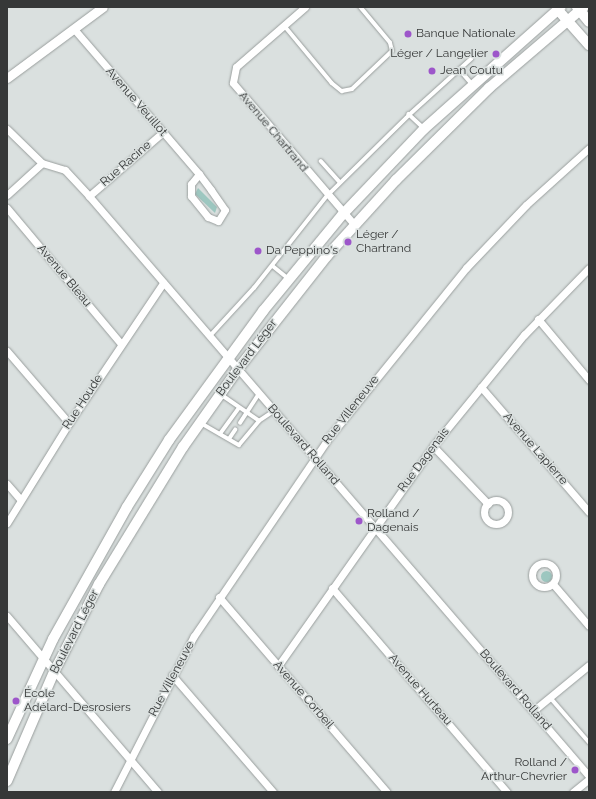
<!DOCTYPE html>
<html>
<head>
<meta charset="utf-8">
<style>
  body { margin:0 }
  #map { position:relative; width:596px; height:799px; overflow:hidden; background:#dae0df; font-family:Raleway,sans-serif }
  div>[style] { position:absolute }
  .green>* { inset:0; background:#9dc7c0 }
  .round { border-radius:50% }
  .roads { filter:drop-shadow(0 0 1px #999e9d) drop-shadow(0 0 1px #999e9d) }
  .service>* { height:3.5px; margin:-1.75px; padding:0 1.75px; transform-origin:1.75px; border-radius:1.75px; background:#fff }
  .minor>* { height:7px; margin:-3.5px; padding:0 3.5px; transform-origin:3.5px; border-radius:3.5px; background:#fff }
  .minor>.ring { margin:-3.5px; padding:0; box-sizing:content-box; background:none; border:7px solid #fff; border-radius:50% }
  .tertiary>* { height:9px; margin:-4.5px; padding:0 4.5px; transform-origin:4.5px; border-radius:4.5px; background:#fff }
  .secondary>* { height:10px; margin:-5px; padding:0 5px; transform-origin:5px; border-radius:5px; background:#fff }
  .dots>* { width:11px; height:11px; translate:-50% -50%; box-sizing:border-box; border:2px solid #dae0df; border-radius:50% }
  span { translate:-50% -50%; white-space:nowrap; text-align:center; line-height:1.15; -webkit-text-stroke:3px #dae0df; paint-order:stroke }
  .poi-label { font-size:12px; color:#363838 }
  .left { translate:0 -50%; text-align:left }
  .right { translate:-100% -50%; text-align:right }
  .street-label { font-size:12px; color:#363838 }
  .frame { position:absolute; inset:0; border:8px solid #363838; pointer-events:none }
</style>
</head>
<body>
<div id="map">
  <div class="green">
    <i style="clip-path:polygon(198px 188px,217px 207px,215px 213px,195px 194px)"></i>
    <i class="round" style="left:540.5px;top:570.5px;width:11px;height:11px"></i>
  </div>
  <div class="roads">
    <div class="service">
      <i style="left:284px;top:25px;width:75px;rotate:50.4deg"></i>
      <i style="left:332px;top:83px;width:13px;rotate:39deg"></i>
      <i style="left:342px;top:91px;width:10px;rotate:-11deg"></i>
      <i style="left:352px;top:89px;width:55px;rotate:-43.5deg"></i>
      <i style="left:392px;top:51px;width:8px;rotate:-104deg"></i>
      <i style="left:390px;top:43px;width:47px;rotate:-129.8deg"></i>
      <i style="left:460px;top:70px;width:18px;rotate:49deg"></i>
      <i style="left:424px;top:129px;width:21px;rotate:-137deg"></i>
      <i style="left:409px;top:115px;width:84px;rotate:-42.1deg"></i>
      <i style="left:321px;top:161px;width:28px;rotate:48deg"></i>
      <i style="left:273px;top:266px;width:21px;rotate:39deg"></i>
      <i style="left:210px;top:336px;width:65px;rotate:-47.5deg"></i>
      <i style="left:254px;top:288px;width:117px;rotate:-51.6deg"></i>
      <i style="left:327px;top:196px;width:115px;rotate:-44.6deg"></i>
      <i style="left:259px;top:421px;width:18px;rotate:-34deg"></i>
      <i style="left:201px;top:423px;width:44px;rotate:30.1deg"></i>
      <i style="left:239px;top:445px;width:31px;rotate:-50deg"></i>
      <i style="left:259px;top:421px;width:46px;rotate:-145.6deg"></i>
      <i style="left:240px;top:423px;width:35px;rotate:-57deg"></i>
      <i style="left:220px;top:434px;width:32px;rotate:-54deg"></i>
      <i style="left:229px;top:439px;width:11px;rotate:-56deg"></i>
      <i style="left:550px;top:697px;width:60px;rotate:49.1deg"></i>
    </div>
    <div class="minor">
      <i style="left:305px;top:7px;width:91px;rotate:139deg"></i>
      <i style="left:236px;top:67px;width:16px;rotate:101deg"></i>
      <i style="left:233px;top:83px;width:186px;rotate:49.4deg"></i>
      <i style="left:74px;top:29px;width:136px;rotate:49.2deg"></i>
      <i style="left:163px;top:132px;width:55px;rotate:49.4deg"></i>
      <i style="left:199px;top:174px;width:20px;rotate:53deg"></i>
      <i style="left:211px;top:190px;width:24px;rotate:55deg"></i>
      <i style="left:225px;top:210px;width:13px;rotate:122deg"></i>
      <i style="left:218px;top:221px;width:11px;rotate:-158deg"></i>
      <i style="left:208px;top:217px;width:27px;rotate:-129deg"></i>
      <i style="left:191px;top:196px;width:12px;rotate:-90deg"></i>
      <i style="left:191px;top:184px;width:13px;rotate:-51deg"></i>
      <i style="left:7px;top:129px;width:49px;rotate:44.2deg"></i>
      <i style="left:42px;top:163px;width:24px;rotate:17deg"></i>
      <i style="left:65px;top:170px;width:35px;rotate:47deg"></i>
      <i style="left:89px;top:196px;width:766px;rotate:49.24deg"></i>
      <i style="left:7px;top:195px;width:47px;rotate:-42.4deg"></i>
      <i style="left:89px;top:196px;width:98px;rotate:-40.9deg"></i>
      <i style="left:7px;top:208px;width:177px;rotate:50deg"></i>
      <i style="left:538px;top:319px;width:80px;rotate:50.1deg"></i>
      <i style="left:7px;top:351px;width:95px;rotate:49.3deg"></i>
      <i style="left:481px;top:387px;width:165px;rotate:49.2deg"></i>
      <i style="left:433px;top:446px;width:80px;rotate:46.5deg"></i>
      <i style="left:7px;top:484px;width:20px;rotate:49deg"></i>
      <i class="ring" style="left:484px;top:500px;width:17px;height:17px"></i>
      <i style="left:7px;top:523px;width:118px;rotate:-58.2deg"></i>
      <i style="left:69px;top:423px;width:169px;rotate:-56.1deg"></i>
      <i class="ring" style="left:532px;top:563px;width:17px;height:17px"></i>
      <i style="left:553px;top:584px;width:55px;rotate:49.4deg"></i>
      <i style="left:332px;top:588px;width:269px;rotate:49.4deg"></i>
      <i style="left:219px;top:597px;width:257px;rotate:49.3deg"></i>
      <i style="left:7px;top:616px;width:232px;rotate:49.4deg"></i>
      <i style="left:278px;top:666px;width:269px;rotate:-54.8deg"></i>
      <i style="left:433px;top:446px;width:144px;rotate:-50.7deg"></i>
      <i style="left:524px;top:335px;width:93px;rotate:-45.9deg"></i>
      <i style="left:172px;top:675px;width:155px;rotate:49.2deg"></i>
      <i style="left:533px;top:711px;width:72px;rotate:-39.4deg"></i>
      <i style="left:114px;top:792px;width:175px;rotate:-62.9deg"></i>
      <i style="left:194px;top:636px;width:242px;rotate:-55.8deg"></i>
      <i style="left:330px;top:436px;width:216px;rotate:-51deg"></i>
      <i style="left:466px;top:268px;width:87px;rotate:-46.4deg"></i>
      <i style="left:526px;top:205px;width:85px;rotate:-42.1deg"></i>
      <i style="left:573px;top:792px;width:21px;rotate:-39deg"></i>
    </div>
    <div class="tertiary">
      <i style="left:7px;top:78px;width:119px;rotate:-36.5deg"></i>
    </div>
    <div class="secondary">
      <i style="left:577px;top:7px;width:19px;rotate:51deg"></i>
      <i style="left:558px;top:10px;width:47px;rotate:48.5deg"></i>
      <i style="left:7px;top:739px;width:110px;rotate:-65.3deg"></i>
      <i style="left:53px;top:639px;width:151px;rotate:-60.7deg"></i>
      <i style="left:127px;top:507px;width:79px;rotate:-57.9deg"></i>
      <i style="left:169px;top:440px;width:160px;rotate:-53.9deg"></i>
      <i style="left:263px;top:311px;width:126px;rotate:-50.5deg"></i>
      <i style="left:343px;top:214px;width:117px;rotate:-46.4deg"></i>
      <i style="left:424px;top:129px;width:183px;rotate:-41.7deg"></i>
      <i style="left:7px;top:781px;width:119px;rotate:-66.7deg"></i>
      <i style="left:54px;top:672px;width:99px;rotate:-62.9deg"></i>
      <i style="left:99px;top:584px;width:161px;rotate:-58.5deg"></i>
      <i style="left:183px;top:447px;width:95px;rotate:-54.8deg"></i>
      <i style="left:238px;top:369px;width:144px;rotate:-51.8deg"></i>
      <i style="left:327px;top:256px;width:103px;rotate:-47.8deg"></i>
      <i style="left:396px;top:180px;width:131px;rotate:-44.7deg"></i>
      <i style="left:489px;top:88px;width:125px;rotate:-40.5deg"></i>
    </div>
  </div>
  <div class="dots">
    <i style="left:408px;top:34px;background:#9d56ca"></i>
    <i style="left:496px;top:54px;background:#9d56ca"></i>
    <i style="left:432px;top:71px;background:#9d56ca"></i>
    <i style="left:348px;top:242px;background:#9d56ca"></i>
    <i style="left:258px;top:251px;background:#9d56ca"></i>
    <i style="left:359px;top:521px;background:#9d56ca"></i>
    <i style="left:16px;top:701px;background:#9d56ca"></i>
    <i style="left:575px;top:770px;background:#9d56ca"></i>
  </div>
  <div class="poi-label">
    <span class="left" style="left:416px;top:34px">Banque Nationale</span>
    <span class="right" style="left:488px;top:54px">Léger / Langelier</span>
    <span class="left" style="left:440px;top:71px">Jean Coutu</span>
    <span class="left" style="left:356px;top:242px">Léger /<br>Chartrand</span>
    <span class="left" style="left:266px;top:251px">Da Peppino's</span>
    <span class="left" style="left:367px;top:521px">Rolland /<br>Dagenais</span>
    <span class="left" style="left:24px;top:701px">École<br>Adélard-Desrosiers</span>
    <span class="right" style="left:567px;top:770px">Rolland /<br>Arthur-Chevrier</span>
  </div>
  <div class="street-label">
    <span style="left:136px;top:102px;rotate:49deg">Avenue Veuillot</span>
    <span style="left:273px;top:132px;rotate:50deg">Avenue Chartrand</span>
    <span style="left:126px;top:164px;rotate:-41deg">Rue Racine</span>
    <span style="left:64px;top:276px;rotate:50deg">Avenue Bleau</span>
    <span style="left:247px;top:358px;rotate:-53deg">Boulevard Léger</span>
    <span style="left:83px;top:402px;rotate:-57deg">Rue Houde</span>
    <span style="left:351px;top:410px;rotate:-52deg">Rue Villeneuve</span>
    <span style="left:303px;top:445px;rotate:49deg">Boulevard Rolland</span>
    <span style="left:535px;top:449px;rotate:49deg">Avenue Lapierre</span>
    <span style="left:424px;top:460px;rotate:-53deg">Rue Dagenais</span>
    <span style="left:75px;top:632px;rotate:-63deg">Boulevard Léger</span>
    <span style="left:172px;top:679px;rotate:-62deg">Rue Villeneuve</span>
    <span style="left:420px;top:690px;rotate:49deg">Avenue Hurteau</span>
    <span style="left:515px;top:690px;rotate:49deg">Boulevard Rolland</span>
    <span style="left:303px;top:695px;rotate:49deg">Avenue Corbeil</span>
  </div>
  <div class="frame"></div>
</div>
</body>
</html>
